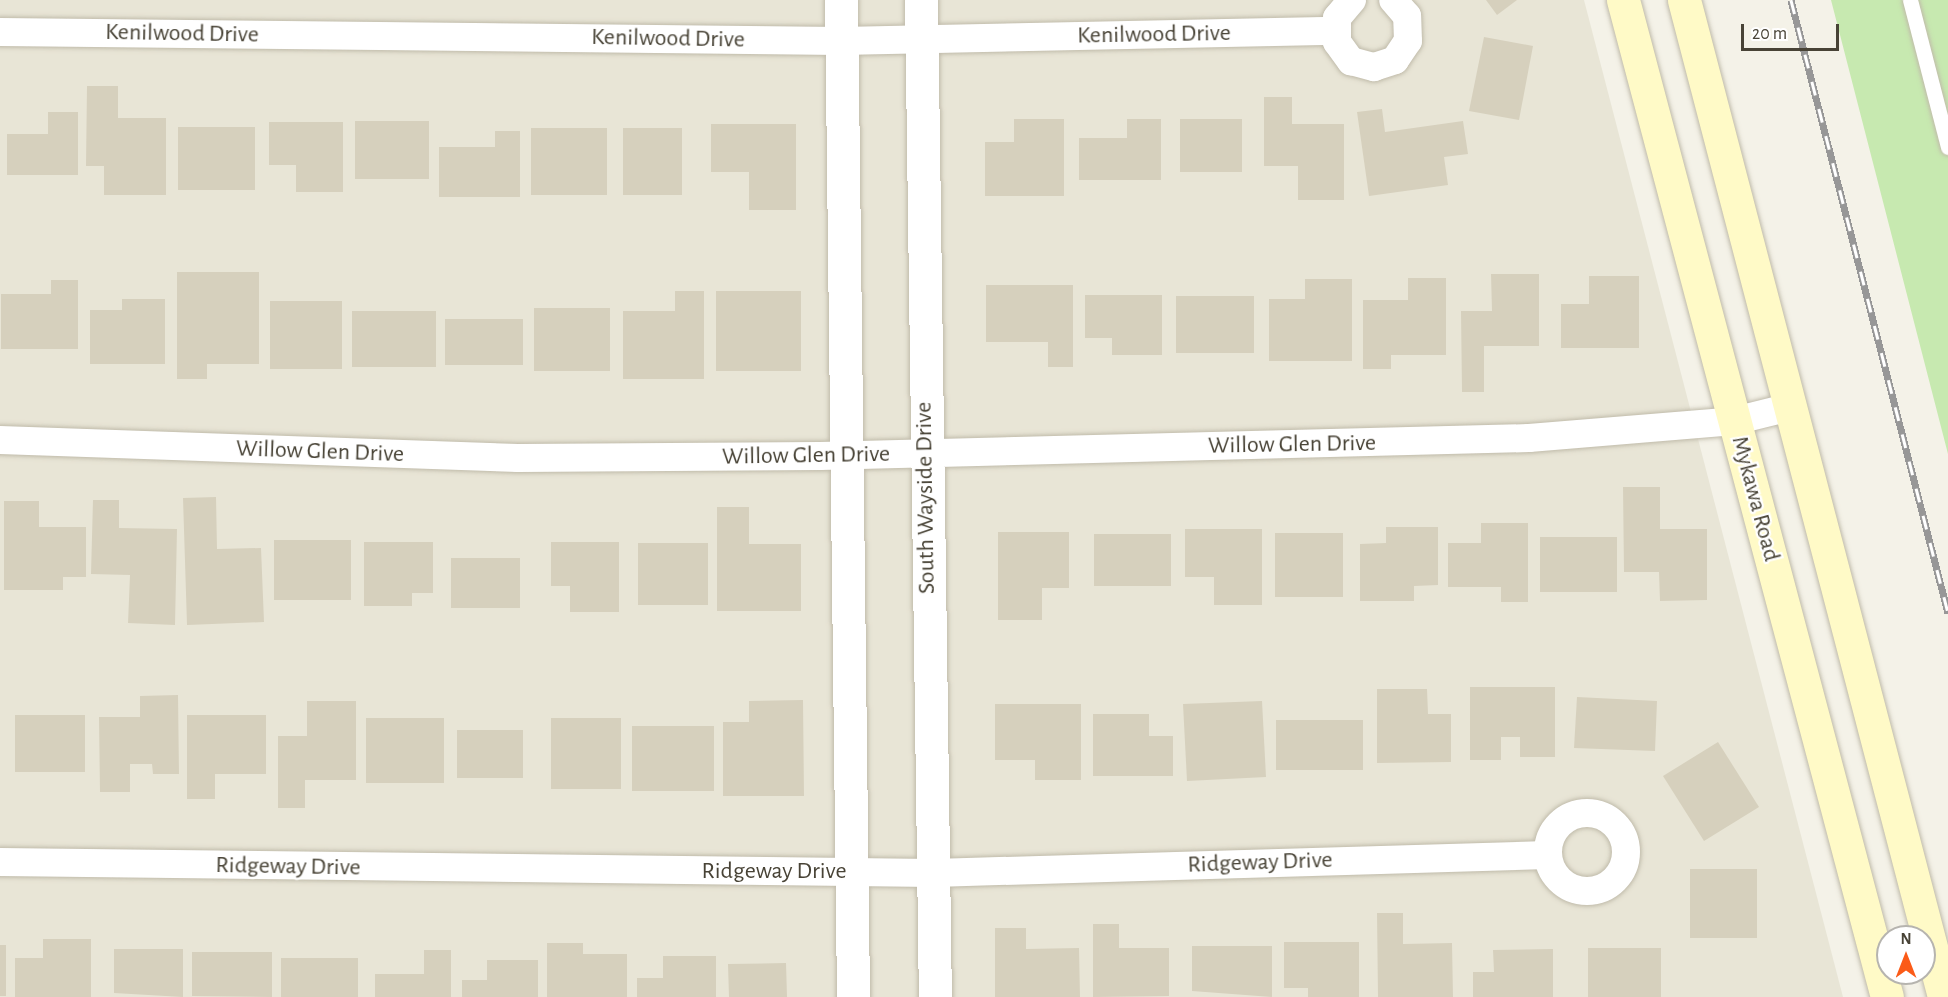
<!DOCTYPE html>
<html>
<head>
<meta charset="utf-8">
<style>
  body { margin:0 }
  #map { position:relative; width:1948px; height:997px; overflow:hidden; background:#f4f2e8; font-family:"Alegreya Sans",sans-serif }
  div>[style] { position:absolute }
  .residential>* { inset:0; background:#e8e5d6 }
  .green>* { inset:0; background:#c7e9b0 }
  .building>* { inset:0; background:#d6d0bd }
  .roads { filter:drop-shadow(0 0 2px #c0bbaa) drop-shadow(0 0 2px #c0bbaa) }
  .service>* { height:15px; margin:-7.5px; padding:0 7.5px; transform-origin:7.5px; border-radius:7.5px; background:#fff }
  .minor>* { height:28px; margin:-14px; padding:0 14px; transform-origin:14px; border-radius:14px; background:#fff }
  .minor>.ring { margin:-14px; padding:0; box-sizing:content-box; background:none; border:28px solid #fff; border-radius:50% }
  .tertiary>* { height:33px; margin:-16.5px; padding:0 16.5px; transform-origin:16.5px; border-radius:16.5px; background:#fff }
  .secondary>* { height:33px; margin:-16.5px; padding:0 16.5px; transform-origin:16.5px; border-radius:16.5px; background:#fffac7 }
  .rail>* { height:7px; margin-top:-3.5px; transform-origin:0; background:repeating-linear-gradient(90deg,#fff 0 14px,#979797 0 28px); box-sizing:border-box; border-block:2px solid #979797 }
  span { translate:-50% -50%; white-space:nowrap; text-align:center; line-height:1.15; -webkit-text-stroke:4.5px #fff; paint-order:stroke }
  .street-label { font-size:24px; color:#484336 }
  .north { position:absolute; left:1876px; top:925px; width:60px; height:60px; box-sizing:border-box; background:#fff; border:2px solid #b6b4af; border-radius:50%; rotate:0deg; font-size:16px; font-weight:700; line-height:24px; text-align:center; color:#484336 }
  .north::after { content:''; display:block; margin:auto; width:21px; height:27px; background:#fb5b18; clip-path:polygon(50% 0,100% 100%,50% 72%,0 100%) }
  .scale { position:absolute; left:1741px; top:24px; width:98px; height:27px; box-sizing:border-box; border:3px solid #484336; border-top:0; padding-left:8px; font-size:18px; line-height:21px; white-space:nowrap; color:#484336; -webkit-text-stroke:4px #fff; paint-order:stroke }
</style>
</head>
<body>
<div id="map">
  <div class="residential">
    <i style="clip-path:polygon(0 0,1584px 0,1843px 997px,0 997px)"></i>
  </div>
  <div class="green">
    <i style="clip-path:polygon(1831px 0,1948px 0,1948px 455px,1948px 454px)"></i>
  </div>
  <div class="building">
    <i style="clip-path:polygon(1486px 0,1517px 0,1497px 15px)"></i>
    <i style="clip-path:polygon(1484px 37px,1533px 46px,1519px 120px,1469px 111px)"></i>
    <i style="clip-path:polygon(87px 86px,118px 86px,118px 118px,166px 118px,166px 195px,104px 195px,104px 166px,86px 166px)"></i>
    <i style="clip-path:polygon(1264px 97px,1292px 97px,1292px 124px,1344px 124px,1344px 200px,1298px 200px,1298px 166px,1264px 166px)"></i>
    <i style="clip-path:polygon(1382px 109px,1385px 132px,1463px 121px,1468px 154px,1444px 157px,1448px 185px,1369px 196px,1357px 112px)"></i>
    <i style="clip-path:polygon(48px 112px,78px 112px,78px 175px,7px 175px,7px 134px,48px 134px)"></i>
    <i style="clip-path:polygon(1014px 119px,1064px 119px,1064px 196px,985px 196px,985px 142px,1014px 142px)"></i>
    <i style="clip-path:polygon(1127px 119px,1161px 119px,1161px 180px,1079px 180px,1079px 138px,1127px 138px)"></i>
    <i style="clip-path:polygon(1180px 119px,1242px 119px,1242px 172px,1180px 172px)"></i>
    <i style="clip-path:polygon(355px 121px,429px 121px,429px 179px,355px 179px)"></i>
    <i style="clip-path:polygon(269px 122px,343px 122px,343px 192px,296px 192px,296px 165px,269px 165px)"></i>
    <i style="clip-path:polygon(711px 124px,796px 124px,796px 210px,749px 210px,749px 172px,711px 172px)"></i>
    <i style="clip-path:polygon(178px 127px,255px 127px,255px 190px,178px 190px)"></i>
    <i style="clip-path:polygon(531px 128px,607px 128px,607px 195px,531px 195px)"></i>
    <i style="clip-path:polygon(623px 128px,682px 128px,682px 195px,623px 195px)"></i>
    <i style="clip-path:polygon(495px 131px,520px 131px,520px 197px,439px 197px,439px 147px,495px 147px)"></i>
    <i style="clip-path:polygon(177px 272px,259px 272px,259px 364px,207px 364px,207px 379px,177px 379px)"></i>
    <i style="clip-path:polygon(1491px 274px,1539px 274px,1539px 346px,1484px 346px,1484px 392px,1462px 392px,1461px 311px,1492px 311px)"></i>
    <i style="clip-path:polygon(1589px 276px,1639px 276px,1639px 348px,1561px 348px,1561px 304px,1589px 304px)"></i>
    <i style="clip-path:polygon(1408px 278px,1446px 278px,1446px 355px,1391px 355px,1391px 369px,1363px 369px,1363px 300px,1408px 300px)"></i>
    <i style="clip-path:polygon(1305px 279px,1352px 279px,1352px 361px,1269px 361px,1269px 299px,1305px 299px)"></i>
    <i style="clip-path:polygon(51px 280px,78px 280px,78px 349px,1px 349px,1px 294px,51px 294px)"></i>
    <i style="clip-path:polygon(986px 285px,1073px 285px,1073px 367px,1048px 367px,1048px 342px,986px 342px)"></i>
    <i style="clip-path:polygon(675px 291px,704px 291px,704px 379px,623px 379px,623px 311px,675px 311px)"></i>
    <i style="clip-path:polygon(716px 291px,801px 291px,801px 371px,716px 371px)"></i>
    <i style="clip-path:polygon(1085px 295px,1162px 295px,1162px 355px,1112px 355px,1112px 338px,1085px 338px)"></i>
    <i style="clip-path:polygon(1176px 296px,1254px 296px,1254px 353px,1176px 353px)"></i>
    <i style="clip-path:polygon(122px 299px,165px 299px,165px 364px,90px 364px,90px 310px,122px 310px)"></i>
    <i style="clip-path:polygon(270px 301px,342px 301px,342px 369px,270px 369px)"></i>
    <i style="clip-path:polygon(534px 308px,610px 308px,610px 371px,534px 371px)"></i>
    <i style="clip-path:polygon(352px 311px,436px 311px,436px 367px,352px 367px)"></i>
    <i style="clip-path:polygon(445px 319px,523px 319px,523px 365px,445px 365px)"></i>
    <i style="clip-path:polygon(1623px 487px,1660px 487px,1660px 529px,1707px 529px,1707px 600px,1660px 601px,1659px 572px,1624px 572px)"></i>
    <i style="clip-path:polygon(216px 497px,217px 549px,261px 548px,264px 622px,187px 625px,183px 498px)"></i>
    <i style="clip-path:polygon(93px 500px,119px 500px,119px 528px,177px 529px,175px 625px,128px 623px,130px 575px,91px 574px)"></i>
    <i style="clip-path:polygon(4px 501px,39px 501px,39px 527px,86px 527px,86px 577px,63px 577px,63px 590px,4px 590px)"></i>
    <i style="clip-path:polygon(717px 507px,749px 507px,749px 544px,801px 544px,801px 611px,717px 611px)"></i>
    <i style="clip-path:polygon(1481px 523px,1528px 523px,1528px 602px,1501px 602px,1501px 587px,1448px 587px,1448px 543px,1481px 543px)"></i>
    <i style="clip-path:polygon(1386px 527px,1438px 527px,1438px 585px,1414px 586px,1414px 601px,1360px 601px,1360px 544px,1386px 543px)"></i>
    <i style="clip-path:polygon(1185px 529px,1262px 529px,1262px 605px,1214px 605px,1214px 577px,1185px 577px)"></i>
    <i style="clip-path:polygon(998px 532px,1069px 532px,1069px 588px,1042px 588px,1042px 620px,998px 620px)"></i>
    <i style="clip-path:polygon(1275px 533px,1343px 533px,1343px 597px,1275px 597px)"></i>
    <i style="clip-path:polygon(1094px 534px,1171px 534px,1171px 586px,1094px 586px)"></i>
    <i style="clip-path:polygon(1540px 537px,1617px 537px,1617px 592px,1540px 592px)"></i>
    <i style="clip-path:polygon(274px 540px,351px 540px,351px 600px,274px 600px)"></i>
    <i style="clip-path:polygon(364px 542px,433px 542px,433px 593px,412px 593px,412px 606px,364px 606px)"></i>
    <i style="clip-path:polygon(551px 542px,619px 542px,619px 612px,570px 612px,570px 586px,551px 586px)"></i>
    <i style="clip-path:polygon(638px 543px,708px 543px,708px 605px,638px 605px)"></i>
    <i style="clip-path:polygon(451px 558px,520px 558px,520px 608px,451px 608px)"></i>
    <i style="clip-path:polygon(1470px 687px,1555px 687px,1555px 757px,1520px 757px,1520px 737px,1501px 737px,1501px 760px,1470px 760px)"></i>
    <i style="clip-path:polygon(1377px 689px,1427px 689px,1428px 714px,1451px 714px,1451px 762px,1377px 763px)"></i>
    <i style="clip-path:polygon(178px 695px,179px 774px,153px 774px,152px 764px,130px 764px,130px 792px,100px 792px,99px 717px,140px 717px,140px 696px)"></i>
    <i style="clip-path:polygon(1577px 697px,1657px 701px,1655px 751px,1574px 748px)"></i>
    <i style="clip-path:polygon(803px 700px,804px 796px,723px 796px,723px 722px,749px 722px,749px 701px)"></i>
    <i style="clip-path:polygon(307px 701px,356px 701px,356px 780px,305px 780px,305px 808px,278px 808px,278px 736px,307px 736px)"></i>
    <i style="clip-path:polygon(1262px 701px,1266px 777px,1187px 781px,1183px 704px)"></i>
    <i style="clip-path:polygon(995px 704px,1081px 704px,1081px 780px,1035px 780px,1035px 760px,995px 760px)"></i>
    <i style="clip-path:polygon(1093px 714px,1149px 714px,1149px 736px,1173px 736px,1173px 776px,1093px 776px)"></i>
    <i style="clip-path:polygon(15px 715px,85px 715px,85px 772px,15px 772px)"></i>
    <i style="clip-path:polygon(187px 715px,266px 715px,266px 774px,215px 774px,215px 799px,187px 799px)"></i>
    <i style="clip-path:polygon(366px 718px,444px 718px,444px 783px,366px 783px)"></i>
    <i style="clip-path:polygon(551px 718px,621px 718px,621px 789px,551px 789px)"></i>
    <i style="clip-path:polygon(1276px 720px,1363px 720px,1363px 770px,1276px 770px)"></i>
    <i style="clip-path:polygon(632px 726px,714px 726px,714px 791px,632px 791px)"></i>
    <i style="clip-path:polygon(457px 730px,523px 730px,523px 778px,457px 778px)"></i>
    <i style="clip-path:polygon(1718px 742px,1759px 807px,1704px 841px,1663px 776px)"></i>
    <i style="clip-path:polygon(1690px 869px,1757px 869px,1757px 938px,1690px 938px)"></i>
    <i style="clip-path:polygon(1377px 913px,1403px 913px,1403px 944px,1452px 943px,1453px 997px,1378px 997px)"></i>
    <i style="clip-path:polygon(1093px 924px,1119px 924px,1119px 948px,1169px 948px,1169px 996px,1093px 997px)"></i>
    <i style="clip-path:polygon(995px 928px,1026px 928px,1026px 949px,1079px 948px,1080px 997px,995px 997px)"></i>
    <i style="clip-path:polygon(43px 939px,91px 939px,91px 997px,15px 997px,15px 958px,43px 958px)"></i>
    <i style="clip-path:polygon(1284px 942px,1359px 942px,1359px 997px,1308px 997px,1308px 988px,1284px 988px)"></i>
    <i style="clip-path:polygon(547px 943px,583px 943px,583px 954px,627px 954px,627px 997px,547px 997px)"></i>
    <i style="clip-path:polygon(0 945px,6px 945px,6px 996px,0 996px)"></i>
    <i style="clip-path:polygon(1192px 946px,1272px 946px,1272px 997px,1192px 991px)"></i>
    <i style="clip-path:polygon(1588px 948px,1661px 948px,1661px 997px,1588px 997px)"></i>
    <i style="clip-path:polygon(114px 949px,183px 949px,183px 997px,114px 993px)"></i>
    <i style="clip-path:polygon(1553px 949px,1553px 997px,1473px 997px,1473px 972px,1494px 972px,1493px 950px)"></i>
    <i style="clip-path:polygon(424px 950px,451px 950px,451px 997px,375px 997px,375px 974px,424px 974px)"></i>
    <i style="clip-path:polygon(192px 952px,272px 952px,272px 997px,192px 996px)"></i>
    <i style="clip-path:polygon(663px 956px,716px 956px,716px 997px,637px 997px,637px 978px,663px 978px)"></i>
    <i style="clip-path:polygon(281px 958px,358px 958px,358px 997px,281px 997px)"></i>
    <i style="clip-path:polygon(487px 960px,538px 960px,538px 997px,462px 997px,462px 980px,487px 980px)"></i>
    <i style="clip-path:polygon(786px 963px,787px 997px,729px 997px,728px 964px)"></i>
  </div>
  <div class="roads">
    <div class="service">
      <i style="left:1910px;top:0;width:152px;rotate:75.5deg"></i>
    </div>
    <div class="minor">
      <i style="left:1352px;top:0;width:23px;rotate:130deg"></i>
      <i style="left:1337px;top:18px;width:24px;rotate:90deg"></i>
      <i style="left:1337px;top:42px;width:24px;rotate:54deg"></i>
      <i style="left:1351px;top:61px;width:24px;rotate:15deg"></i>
      <i style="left:1374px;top:67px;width:22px;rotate:-18deg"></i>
      <i style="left:1395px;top:60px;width:23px;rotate:-56deg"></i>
      <i style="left:1408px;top:41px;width:25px;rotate:-92deg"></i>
      <i style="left:1407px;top:16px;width:21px;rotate:-131deg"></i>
      <i style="left:0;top:32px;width:841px;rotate:0.61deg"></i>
      <i style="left:841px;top:41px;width:495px;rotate:-1.2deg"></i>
      <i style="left:0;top:440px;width:518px;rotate:1.99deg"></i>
      <i style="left:518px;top:458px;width:302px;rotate:-0.4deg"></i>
      <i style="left:820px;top:456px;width:709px;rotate:-1.45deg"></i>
      <i style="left:1529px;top:438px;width:206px;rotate:-4.7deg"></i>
      <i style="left:1734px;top:421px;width:58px;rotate:-14deg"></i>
      <i class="ring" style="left:1548px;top:813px;width:50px;height:50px"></i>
      <i style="left:0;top:862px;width:934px;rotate:0.67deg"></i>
      <i style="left:934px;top:873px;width:613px;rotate:-1.68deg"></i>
    </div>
    <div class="tertiary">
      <i style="left:841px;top:0;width:997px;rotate:89.31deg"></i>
      <i style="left:921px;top:0;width:997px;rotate:89.2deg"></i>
    </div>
    <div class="secondary">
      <i style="left:1623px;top:0;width:1031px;rotate:75.17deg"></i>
      <i style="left:1684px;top:0;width:1030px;rotate:75.38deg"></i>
    </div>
  </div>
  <div class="rail">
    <i style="left:1791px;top:0;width:633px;rotate:75.63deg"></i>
  </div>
  <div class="street-label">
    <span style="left:182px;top:34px;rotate:1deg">Kenilwood Drive</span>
    <span style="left:1154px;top:35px;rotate:-1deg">Kenilwood Drive</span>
    <span style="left:668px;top:39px;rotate:1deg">Kenilwood Drive</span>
    <span style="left:1292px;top:445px;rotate:-1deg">Willow Glen Drive</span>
    <span style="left:320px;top:452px;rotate:2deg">Willow Glen Drive</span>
    <span style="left:806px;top:456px;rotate:-1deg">Willow Glen Drive</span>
    <span style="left:926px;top:498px;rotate:-91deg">South Wayside Drive</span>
    <span style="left:1755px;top:499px;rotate:75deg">Mykawa Road</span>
    <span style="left:1260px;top:863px;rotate:-2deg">Ridgeway Drive</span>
    <span style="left:288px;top:867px;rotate:1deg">Ridgeway Drive</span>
    <span style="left:774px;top:872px">Ridgeway Drive</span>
  </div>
  <div class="north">N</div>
  <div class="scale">20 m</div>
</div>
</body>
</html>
